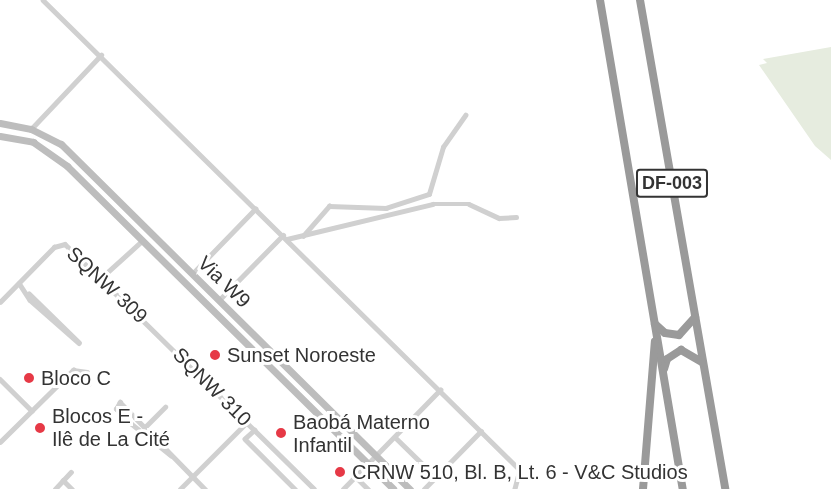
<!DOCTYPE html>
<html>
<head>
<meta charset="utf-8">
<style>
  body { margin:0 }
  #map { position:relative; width:831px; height:489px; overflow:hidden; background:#fff; font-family:Helvetica,sans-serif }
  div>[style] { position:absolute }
  .green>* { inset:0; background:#e6ecdf }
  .street>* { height:4.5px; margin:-2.25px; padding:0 2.25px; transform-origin:2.25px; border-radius:2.25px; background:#d0d0d0 }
  .secondary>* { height:7px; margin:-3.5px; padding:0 3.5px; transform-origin:3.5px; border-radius:3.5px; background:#bdbdbd }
  .highway>* { height:8px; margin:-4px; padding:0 4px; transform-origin:4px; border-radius:4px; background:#9a9a9a }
  .dots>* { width:16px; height:16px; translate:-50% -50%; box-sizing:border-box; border:3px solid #fff; border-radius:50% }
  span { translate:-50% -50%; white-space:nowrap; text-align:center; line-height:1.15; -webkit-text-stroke:6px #fff; paint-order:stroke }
  .shield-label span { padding:2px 4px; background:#fff; border:2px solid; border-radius:4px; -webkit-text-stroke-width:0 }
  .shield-label { font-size:18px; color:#333; font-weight:700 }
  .street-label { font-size:20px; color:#333 }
  .poi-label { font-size:20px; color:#333 }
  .left { translate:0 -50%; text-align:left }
</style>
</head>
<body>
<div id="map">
  <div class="green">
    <i style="clip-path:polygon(831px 47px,831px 160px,815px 146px,759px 65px,767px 63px,763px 59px)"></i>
  </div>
  <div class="street">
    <i style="left:43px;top:0;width:670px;rotate:44.58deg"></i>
    <i style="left:520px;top:470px;width:20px;rotate:105deg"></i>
    <i style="left:31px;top:129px;width:102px;rotate:-46.6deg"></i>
    <i style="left:303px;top:236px;width:40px;rotate:-49deg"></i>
    <i style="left:329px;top:206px;width:57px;rotate:2deg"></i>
    <i style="left:386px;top:208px;width:45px;rotate:-18deg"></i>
    <i style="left:429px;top:194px;width:49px;rotate:-73.4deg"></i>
    <i style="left:443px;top:147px;width:39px;rotate:-55deg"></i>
    <i style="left:287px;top:239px;width:150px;rotate:-13.5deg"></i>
    <i style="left:433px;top:204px;width:36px"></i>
    <i style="left:469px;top:204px;width:33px;rotate:25deg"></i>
    <i style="left:499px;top:218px;width:17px;rotate:-3deg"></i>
    <i style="left:192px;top:274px;width:91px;rotate:-45.9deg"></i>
    <i style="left:101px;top:278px;width:55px;rotate:-42.1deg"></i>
    <i style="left:19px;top:283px;width:20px;rotate:57deg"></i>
    <i style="left:30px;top:300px;width:65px;rotate:41.3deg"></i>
    <i style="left:79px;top:343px;width:70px;rotate:-135.6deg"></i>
    <i style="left:219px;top:300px;width:91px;rotate:-45.4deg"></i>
    <i style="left:0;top:302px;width:77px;rotate:-45.5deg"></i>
    <i style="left:54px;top:247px;width:11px;rotate:-15deg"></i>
    <i style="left:65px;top:244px;width:349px;rotate:44.5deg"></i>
    <i style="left:0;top:379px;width:45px;rotate:45deg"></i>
    <i style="left:146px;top:426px;width:27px;rotate:-45deg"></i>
    <i style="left:255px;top:430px;width:13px;rotate:138deg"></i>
    <i style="left:245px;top:439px;width:71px;rotate:45deg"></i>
    <i style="left:395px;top:437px;width:57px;rotate:44.3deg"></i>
    <i style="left:0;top:442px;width:103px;rotate:-44.6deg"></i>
    <i style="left:73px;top:370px;width:14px;rotate:8deg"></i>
    <i style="left:87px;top:372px;width:12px;rotate:81deg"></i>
    <i style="left:171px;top:456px;width:51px;rotate:-141.3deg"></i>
    <i style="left:131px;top:424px;width:21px;rotate:-135deg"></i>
    <i style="left:116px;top:409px;width:8px;rotate:-60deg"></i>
    <i style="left:120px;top:402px;width:122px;rotate:45.7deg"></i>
    <i style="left:356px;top:477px;width:17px;rotate:45deg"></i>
    <i style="left:63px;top:480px;width:13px;rotate:45deg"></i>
    <i style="left:55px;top:489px;width:23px;rotate:-47deg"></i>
    <i style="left:180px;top:489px;width:95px;rotate:-45deg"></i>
    <i style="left:343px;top:489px;width:139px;rotate:-45.6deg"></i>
    <i style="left:424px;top:489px;width:81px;rotate:-45.5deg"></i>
  </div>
  <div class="secondary">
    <i style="left:0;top:123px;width:32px;rotate:11deg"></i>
    <i style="left:31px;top:129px;width:34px;rotate:27deg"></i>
    <i style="left:61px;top:144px;width:491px;rotate:44.7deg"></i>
    <i style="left:0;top:136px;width:34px;rotate:10deg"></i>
    <i style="left:33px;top:142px;width:42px;rotate:35.2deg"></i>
    <i style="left:67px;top:166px;width:459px;rotate:44.7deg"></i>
  </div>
  <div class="highway">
    <i style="left:600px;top:0;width:496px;rotate:80.4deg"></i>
    <i style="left:640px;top:0;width:496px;rotate:80.1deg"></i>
    <i style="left:655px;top:324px;width:13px;rotate:42deg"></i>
    <i style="left:665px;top:333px;width:14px;rotate:8deg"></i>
    <i style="left:679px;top:335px;width:24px;rotate:-48deg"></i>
    <i style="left:664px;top:369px;width:10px;rotate:-73deg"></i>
    <i style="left:667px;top:359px;width:17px;rotate:-33deg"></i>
    <i style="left:681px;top:350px;width:24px;rotate:30deg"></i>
    <i style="left:643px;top:489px;width:148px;rotate:-85.4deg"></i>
  </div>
  <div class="dots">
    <i style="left:215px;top:355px;background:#e63946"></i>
    <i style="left:29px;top:378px;background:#e63946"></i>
    <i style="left:40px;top:428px;background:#e63946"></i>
    <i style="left:281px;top:433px;background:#e63946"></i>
    <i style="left:340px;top:472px;background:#e63946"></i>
  </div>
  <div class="shield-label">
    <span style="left:672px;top:183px">DF-003</span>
  </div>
  <div class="street-label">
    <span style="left:224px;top:282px;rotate:44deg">Via W9</span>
    <span style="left:107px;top:285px;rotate:43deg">SQNW 309</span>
    <span style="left:212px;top:387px;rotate:45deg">SQNW 310</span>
  </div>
  <div class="poi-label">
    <span class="left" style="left:227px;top:355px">Sunset Noroeste</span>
    <span class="left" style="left:41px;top:378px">Bloco C</span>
    <span class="left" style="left:52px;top:428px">Blocos E -<br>Ilê de La Cité</span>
    <span class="left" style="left:293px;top:434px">Baobá Materno<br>Infantil</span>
    <span class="left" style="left:352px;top:472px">CRNW 510, Bl. B, Lt. 6 - V&amp;C Studios</span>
  </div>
</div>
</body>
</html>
